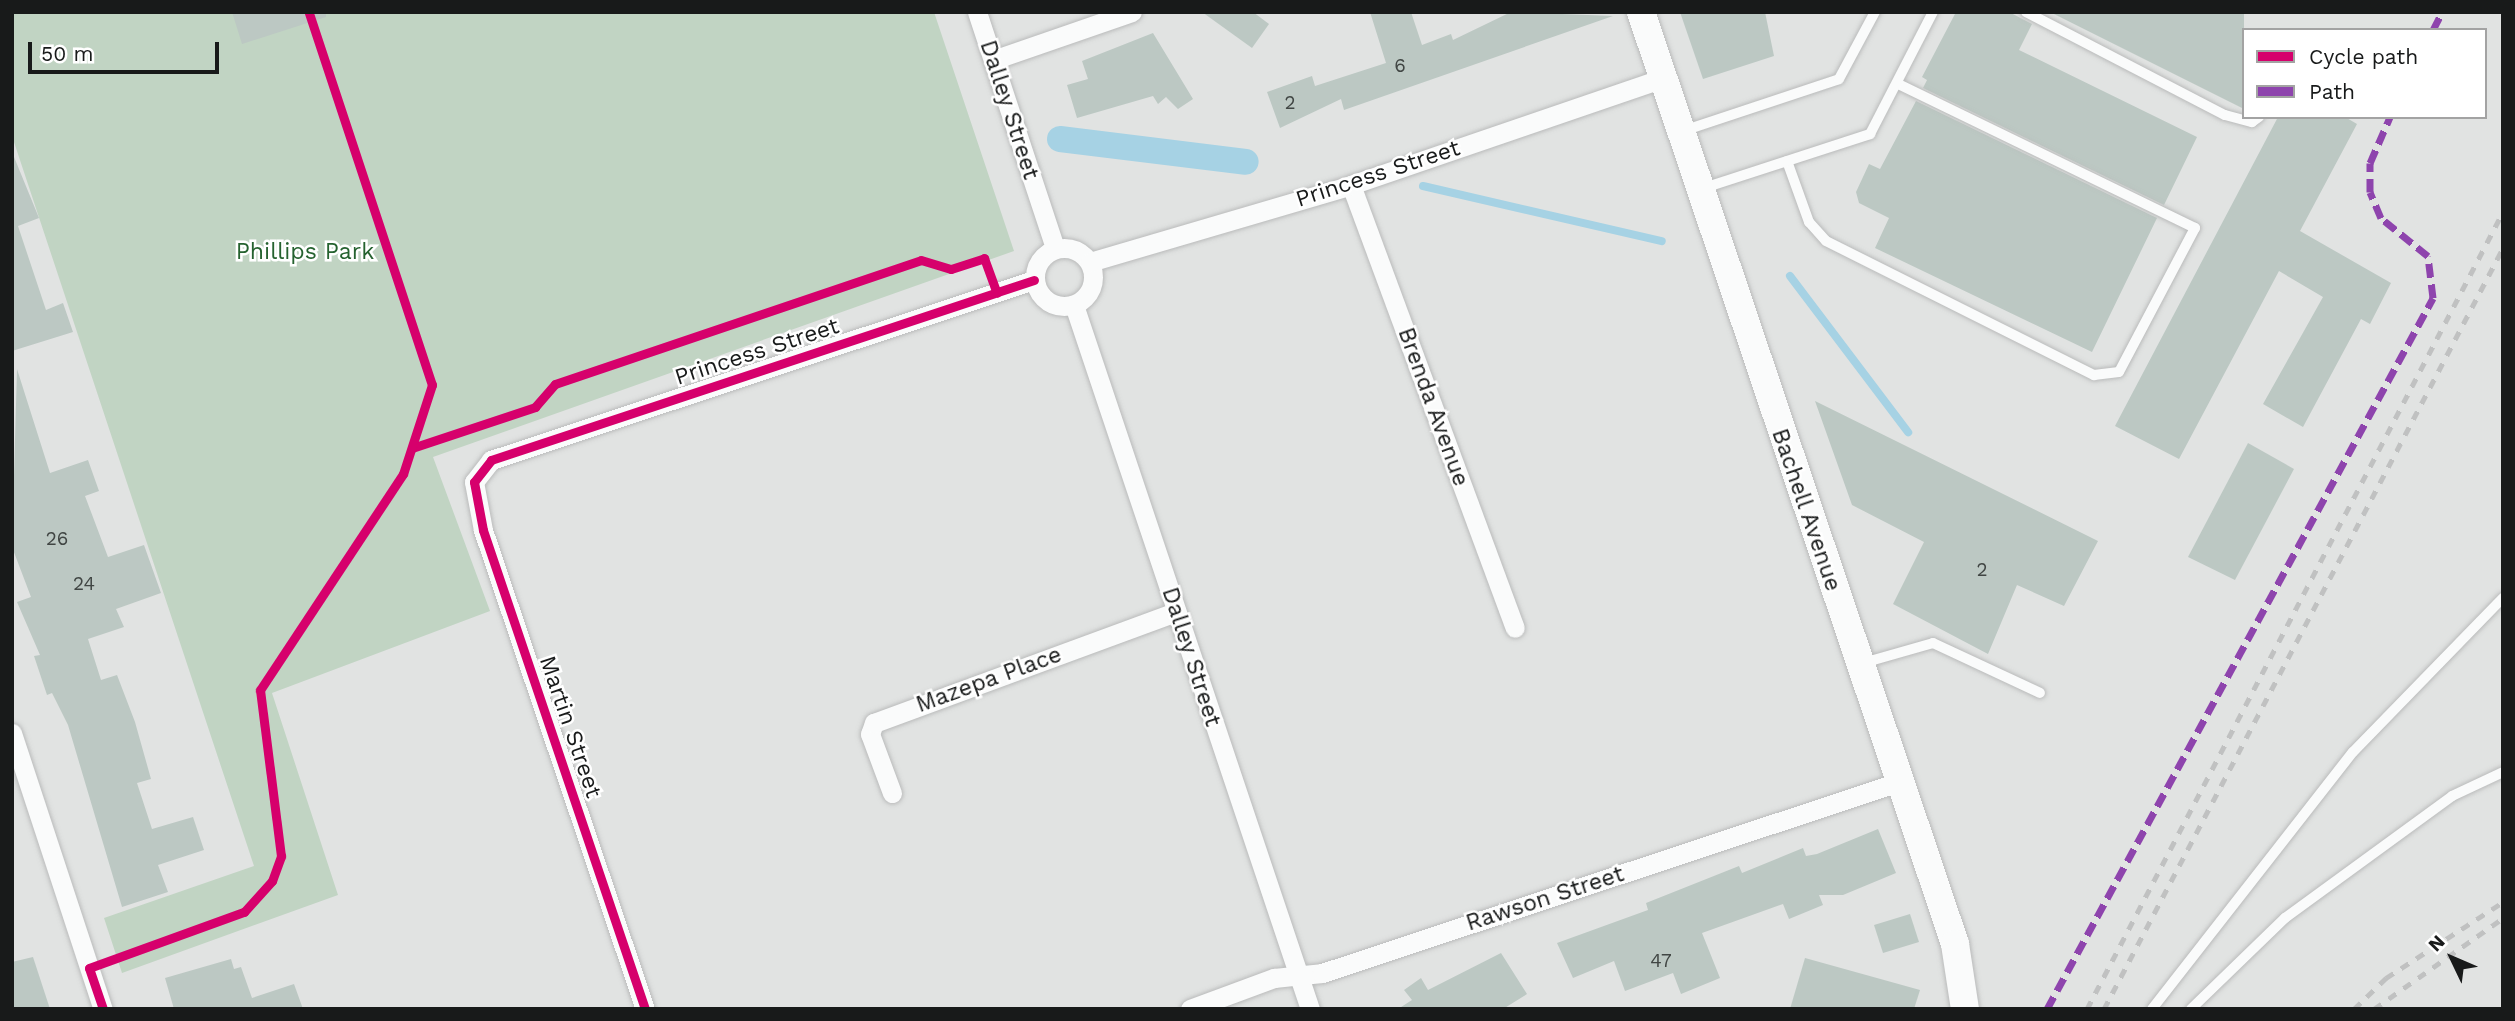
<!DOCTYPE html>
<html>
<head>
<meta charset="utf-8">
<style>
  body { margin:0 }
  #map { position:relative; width:2515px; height:1021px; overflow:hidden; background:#e1e3e2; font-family:"Work Sans",sans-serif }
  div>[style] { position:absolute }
  .green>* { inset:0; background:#c1d4c3 }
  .stream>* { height:8px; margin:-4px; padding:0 4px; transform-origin:4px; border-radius:4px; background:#a6d2e4 }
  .canal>* { height:26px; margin:-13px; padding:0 13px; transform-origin:13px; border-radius:13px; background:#a6d2e4 }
  .building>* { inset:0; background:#bcc8c3 }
  .roads { filter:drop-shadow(0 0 2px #babbbb) drop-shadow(0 0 2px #babbbb) }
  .service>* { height:10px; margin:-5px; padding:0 5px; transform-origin:5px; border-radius:5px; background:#fafbfb }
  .minor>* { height:19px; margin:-9.5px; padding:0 9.5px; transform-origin:9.5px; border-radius:9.5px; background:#fafbfb }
  .minor>.ring { margin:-9.5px; padding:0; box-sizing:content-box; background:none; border:19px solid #fafbfb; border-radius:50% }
  .secondary>* { height:28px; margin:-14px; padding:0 14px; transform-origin:14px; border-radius:14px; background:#fafbfb }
  .rail>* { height:5px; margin-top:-2.5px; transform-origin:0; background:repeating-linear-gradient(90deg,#c0c1c1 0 9px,transparent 0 18px) }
  .quiet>* { height:7px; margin-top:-3.5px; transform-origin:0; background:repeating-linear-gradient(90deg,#8e44ad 0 14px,transparent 0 21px) }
  .cycleway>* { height:9px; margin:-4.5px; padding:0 4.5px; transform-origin:4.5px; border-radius:4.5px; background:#d6006c }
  span { translate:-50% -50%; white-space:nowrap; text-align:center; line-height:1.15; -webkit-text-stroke:5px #fff; paint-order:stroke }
  .number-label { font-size:19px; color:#414644 }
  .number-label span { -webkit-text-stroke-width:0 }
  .street-label { font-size:23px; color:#181a1a }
  .park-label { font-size:23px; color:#25622f }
  .frame { position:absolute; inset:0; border:14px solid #181a1a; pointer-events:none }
  .legend { position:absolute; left:2242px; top:28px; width:245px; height:91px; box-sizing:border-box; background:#fff; border:2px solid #a3a3a3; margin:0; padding:9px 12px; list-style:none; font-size:21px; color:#181a1a }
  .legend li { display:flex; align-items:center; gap:14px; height:35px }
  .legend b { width:35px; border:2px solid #a3a3a3 }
  .north { position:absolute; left:2417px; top:923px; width:70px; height:70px; -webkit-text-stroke:5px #fff; paint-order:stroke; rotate:314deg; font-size:19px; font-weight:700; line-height:28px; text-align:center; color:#181a1a }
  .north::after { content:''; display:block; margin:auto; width:24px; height:32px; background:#181a1a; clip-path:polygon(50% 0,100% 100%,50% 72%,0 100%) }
  .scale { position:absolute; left:28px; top:42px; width:191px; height:32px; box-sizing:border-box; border:4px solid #181a1a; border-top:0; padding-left:9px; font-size:21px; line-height:24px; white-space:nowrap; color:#181a1a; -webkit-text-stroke:5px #fff; paint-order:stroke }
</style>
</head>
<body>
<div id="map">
  <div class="green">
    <i style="clip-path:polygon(12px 12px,934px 12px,1014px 251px,433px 457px,490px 611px,272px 693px,338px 895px,122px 973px,104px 918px,254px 866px,12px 136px)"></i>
  </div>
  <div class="stream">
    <i style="left:1423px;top:186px;width:245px;rotate:13deg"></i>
    <i style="left:1790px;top:276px;width:196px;rotate:52.9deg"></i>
  </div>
  <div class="canal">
    <i style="left:1060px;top:139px;width:187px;rotate:7deg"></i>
  </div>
  <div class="building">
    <i style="clip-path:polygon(232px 12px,326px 12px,326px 17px,242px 44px)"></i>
    <i style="clip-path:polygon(1202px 12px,1253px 12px,1269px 24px,1252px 48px)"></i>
    <i style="clip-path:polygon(1370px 12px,1411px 12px,1422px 45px,1451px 34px,1453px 40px,1511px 12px,1613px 16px,1344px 110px,1341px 99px,1280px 128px,1267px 92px,1312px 76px,1315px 86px,1386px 63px)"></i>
    <i style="clip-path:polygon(1680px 12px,1765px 12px,1774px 56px,1703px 79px)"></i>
    <i style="clip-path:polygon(1956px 12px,2009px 12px,2032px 24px,2019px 50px,2197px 137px,2164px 205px,1923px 88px,1927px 80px,1922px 77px)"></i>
    <i style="clip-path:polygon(2050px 12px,2244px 12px,2244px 109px)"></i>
    <i style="clip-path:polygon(1153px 33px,1193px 99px,1178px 109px,1166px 97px,1158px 104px,1153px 96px,1077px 118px,1067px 85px,1088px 79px,1082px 61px)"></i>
    <i style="clip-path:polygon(1916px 101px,2157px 218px,2092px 352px,1875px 248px,1889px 218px,1859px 203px,1856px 192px,1869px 164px,1880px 169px)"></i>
    <i style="clip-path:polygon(2278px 117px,2345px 117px,2357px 124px,2300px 231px,2391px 283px,2370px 324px,2361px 319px,2303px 427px,2263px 404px,2323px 297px,2279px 271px,2179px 459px,2115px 426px)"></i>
    <i style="clip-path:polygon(12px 152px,39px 218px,18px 226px,46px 310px,63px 303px,73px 332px,12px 351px)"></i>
    <i style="clip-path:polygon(17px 369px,50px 473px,88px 460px,99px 491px,85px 496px,108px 557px,144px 545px,161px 593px,116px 609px,124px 627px,88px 639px,101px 680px,117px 675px,135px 722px,151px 779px,137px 783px,152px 829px,193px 817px,204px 850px,158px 865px,168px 892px,122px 907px,68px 725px,52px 693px,47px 695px,34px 656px,40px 655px,17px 602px,31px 597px,12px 547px)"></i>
    <i style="clip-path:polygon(1815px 401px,2098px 541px,2064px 606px,2017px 585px,1988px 654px,1893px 604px,1924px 542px,1852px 505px)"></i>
    <i style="clip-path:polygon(2248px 443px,2294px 469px,2235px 580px,2188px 557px)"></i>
    <i style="clip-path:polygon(1878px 829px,1896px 873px,1843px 895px,1819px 895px,1823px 905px,1789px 919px,1783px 904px,1702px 933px,1720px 978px,1681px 994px,1673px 973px,1625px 991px,1614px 961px,1573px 978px,1557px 943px,1648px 910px,1646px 903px,1739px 866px,1742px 873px,1803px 848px,1806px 856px,1817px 854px)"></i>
    <i style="clip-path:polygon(1910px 914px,1919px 942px,1883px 953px,1874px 925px)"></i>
    <i style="clip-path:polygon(1501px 953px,1527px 994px,1503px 1009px,1398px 1009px,1412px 1000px,1404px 990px,1421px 978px,1428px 990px)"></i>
    <i style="clip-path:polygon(33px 957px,50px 1009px,12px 1009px,12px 962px)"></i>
    <i style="clip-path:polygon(1805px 958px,1920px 990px,1914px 1009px,1790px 1009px)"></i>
    <i style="clip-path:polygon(231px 959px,234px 969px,241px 967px,252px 998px,294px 984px,303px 1009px,174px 1009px,165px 978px)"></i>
  </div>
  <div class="roads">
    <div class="service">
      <i style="left:2026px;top:12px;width:224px;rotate:27.4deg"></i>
      <i style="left:2225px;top:115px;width:28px;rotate:15deg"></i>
      <i style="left:2252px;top:122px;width:9px;rotate:-36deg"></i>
      <i style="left:1683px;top:131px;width:164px;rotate:-18.4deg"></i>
      <i style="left:1839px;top:79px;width:76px;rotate:-61.8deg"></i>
      <i style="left:1787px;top:161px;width:65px;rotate:70.2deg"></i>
      <i style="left:1809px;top:222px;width:25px;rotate:48deg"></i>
      <i style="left:1826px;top:241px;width:300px;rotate:26.6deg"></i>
      <i style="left:2094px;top:375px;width:25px;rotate:-7deg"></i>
      <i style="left:2119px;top:372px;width:163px;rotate:-62.2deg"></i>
      <i style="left:2195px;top:228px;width:331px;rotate:-154.1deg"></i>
      <i style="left:1704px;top:188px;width:175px;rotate:-18deg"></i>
      <i style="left:1870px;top:134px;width:137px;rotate:-62.7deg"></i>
      <i style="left:1863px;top:663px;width:73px;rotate:-15.9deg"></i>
      <i style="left:1933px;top:643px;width:118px;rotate:25deg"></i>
      <i style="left:2152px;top:1009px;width:326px;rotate:-52deg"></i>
      <i style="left:2353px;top:752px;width:215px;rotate:-45.8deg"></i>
      <i style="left:2191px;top:1009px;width:131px;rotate:-44.1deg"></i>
      <i style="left:2285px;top:918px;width:207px;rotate:-36.1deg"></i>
      <i style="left:2452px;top:796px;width:56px;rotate:-25.2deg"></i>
    </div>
    <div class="minor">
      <i style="left:977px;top:12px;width:249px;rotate:71.7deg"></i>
      <i style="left:993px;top:60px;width:147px;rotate:-19.1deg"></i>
      <i style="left:1351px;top:185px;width:472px;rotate:69.7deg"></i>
      <i class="ring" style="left:1035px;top:248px;width:39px;height:39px"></i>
      <i style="left:1090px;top:262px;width:272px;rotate:-16.4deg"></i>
      <i style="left:1351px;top:185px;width:330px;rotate:-18.9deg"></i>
      <i style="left:1074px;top:305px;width:743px;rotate:71.47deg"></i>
      <i style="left:12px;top:733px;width:291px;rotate:71.8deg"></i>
      <i style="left:892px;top:793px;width:63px;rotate:-110.4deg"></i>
      <i style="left:870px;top:734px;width:12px;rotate:-70deg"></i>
      <i style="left:874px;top:723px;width:322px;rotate:-20.2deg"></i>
      <i style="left:645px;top:1009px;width:506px;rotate:-108.69deg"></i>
      <i style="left:483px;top:530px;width:49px;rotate:-100.6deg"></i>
      <i style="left:474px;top:482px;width:28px;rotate:-52deg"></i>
      <i style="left:491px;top:460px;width:572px;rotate:-18.34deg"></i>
      <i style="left:1190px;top:1009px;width:90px;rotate:-20.3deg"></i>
      <i style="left:1274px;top:978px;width:48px;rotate:-5.9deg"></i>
      <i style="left:1322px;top:973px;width:608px;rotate:-18.32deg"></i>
    </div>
    <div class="secondary">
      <i style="left:1641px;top:12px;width:983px;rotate:71.38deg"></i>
      <i style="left:1955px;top:944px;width:66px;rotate:81.3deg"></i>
    </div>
  </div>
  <div class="rail">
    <i style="left:2087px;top:1009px;width:899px;rotate:-62.44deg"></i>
    <i style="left:2104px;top:1009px;width:859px;rotate:-62.33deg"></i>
    <i style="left:2354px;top:1009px;width:45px;rotate:-44.1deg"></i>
    <i style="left:2386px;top:978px;width:140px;rotate:-33deg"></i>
    <i style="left:2374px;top:1009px;width:158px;rotate:-35.2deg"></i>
  </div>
  <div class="quiet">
    <i style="left:2433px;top:30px;width:20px;rotate:-63deg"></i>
    <i style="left:2047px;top:1009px;width:809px;rotate:-61.5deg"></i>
    <i style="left:2433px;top:298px;width:42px;rotate:-96.8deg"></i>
    <i style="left:2428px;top:256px;width:60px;rotate:-141deg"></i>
    <i style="left:2381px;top:218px;width:28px;rotate:-113deg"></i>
    <i style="left:2370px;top:192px;width:29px;rotate:-90deg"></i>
    <i style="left:2370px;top:163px;width:50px;rotate:-66.5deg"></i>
  </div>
  <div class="cycleway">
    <i style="left:412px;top:448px;width:130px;rotate:-18.4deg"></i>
    <i style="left:535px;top:407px;width:30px;rotate:-49deg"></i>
    <i style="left:555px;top:384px;width:386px;rotate:-18.7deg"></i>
    <i style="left:921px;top:260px;width:31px;rotate:17deg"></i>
    <i style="left:951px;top:269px;width:35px;rotate:-18deg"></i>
    <i style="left:984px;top:258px;width:37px;rotate:70deg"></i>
    <i style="left:103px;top:1009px;width:43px;rotate:-108.9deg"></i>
    <i style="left:89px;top:968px;width:165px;rotate:-19.9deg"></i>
    <i style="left:244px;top:912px;width:42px;rotate:-47.9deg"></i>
    <i style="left:272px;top:881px;width:27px;rotate:-70deg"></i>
    <i style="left:281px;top:856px;width:167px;rotate:-97.2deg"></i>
    <i style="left:260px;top:690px;width:259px;rotate:-56.5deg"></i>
    <i style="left:403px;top:474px;width:94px;rotate:-72deg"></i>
    <i style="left:432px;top:385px;width:393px;rotate:-108.3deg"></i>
    <i style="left:645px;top:1009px;width:506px;rotate:-108.69deg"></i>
    <i style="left:483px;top:530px;width:49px;rotate:-100.6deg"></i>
    <i style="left:474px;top:482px;width:28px;rotate:-52deg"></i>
    <i style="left:491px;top:460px;width:572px;rotate:-18.34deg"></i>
  </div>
  <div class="number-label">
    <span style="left:1400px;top:66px">6</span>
    <span style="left:1290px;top:103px">2</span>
    <span style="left:57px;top:539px">26</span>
    <span style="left:1982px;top:570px">2</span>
    <span style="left:84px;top:584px">24</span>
    <span style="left:1661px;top:961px">47</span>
  </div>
  <div class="street-label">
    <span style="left:1009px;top:110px;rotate:72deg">Dalley Street</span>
    <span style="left:1378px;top:174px;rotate:-18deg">Princess Street</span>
    <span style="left:757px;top:352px;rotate:-18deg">Princess Street</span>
    <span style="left:1433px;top:407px;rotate:70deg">Brenda Avenue</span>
    <span style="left:1806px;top:510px;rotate:71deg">Bachell Avenue</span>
    <span style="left:1191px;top:657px;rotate:72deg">Dalley Street</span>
    <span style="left:989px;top:680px;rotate:-20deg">Mazepa Place</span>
    <span style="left:570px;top:727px;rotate:71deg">Martin Street</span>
    <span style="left:1545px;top:899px;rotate:-18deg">Rawson Street</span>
  </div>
  <div class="park-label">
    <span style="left:305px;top:252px">Phillips Park</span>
  </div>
  <div class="frame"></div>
  <ul class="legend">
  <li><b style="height:9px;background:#d6006c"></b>Cycle path</li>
  <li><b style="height:9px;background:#8e44ad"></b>Path</li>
  </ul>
  <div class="north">N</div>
  <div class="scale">50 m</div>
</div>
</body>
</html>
